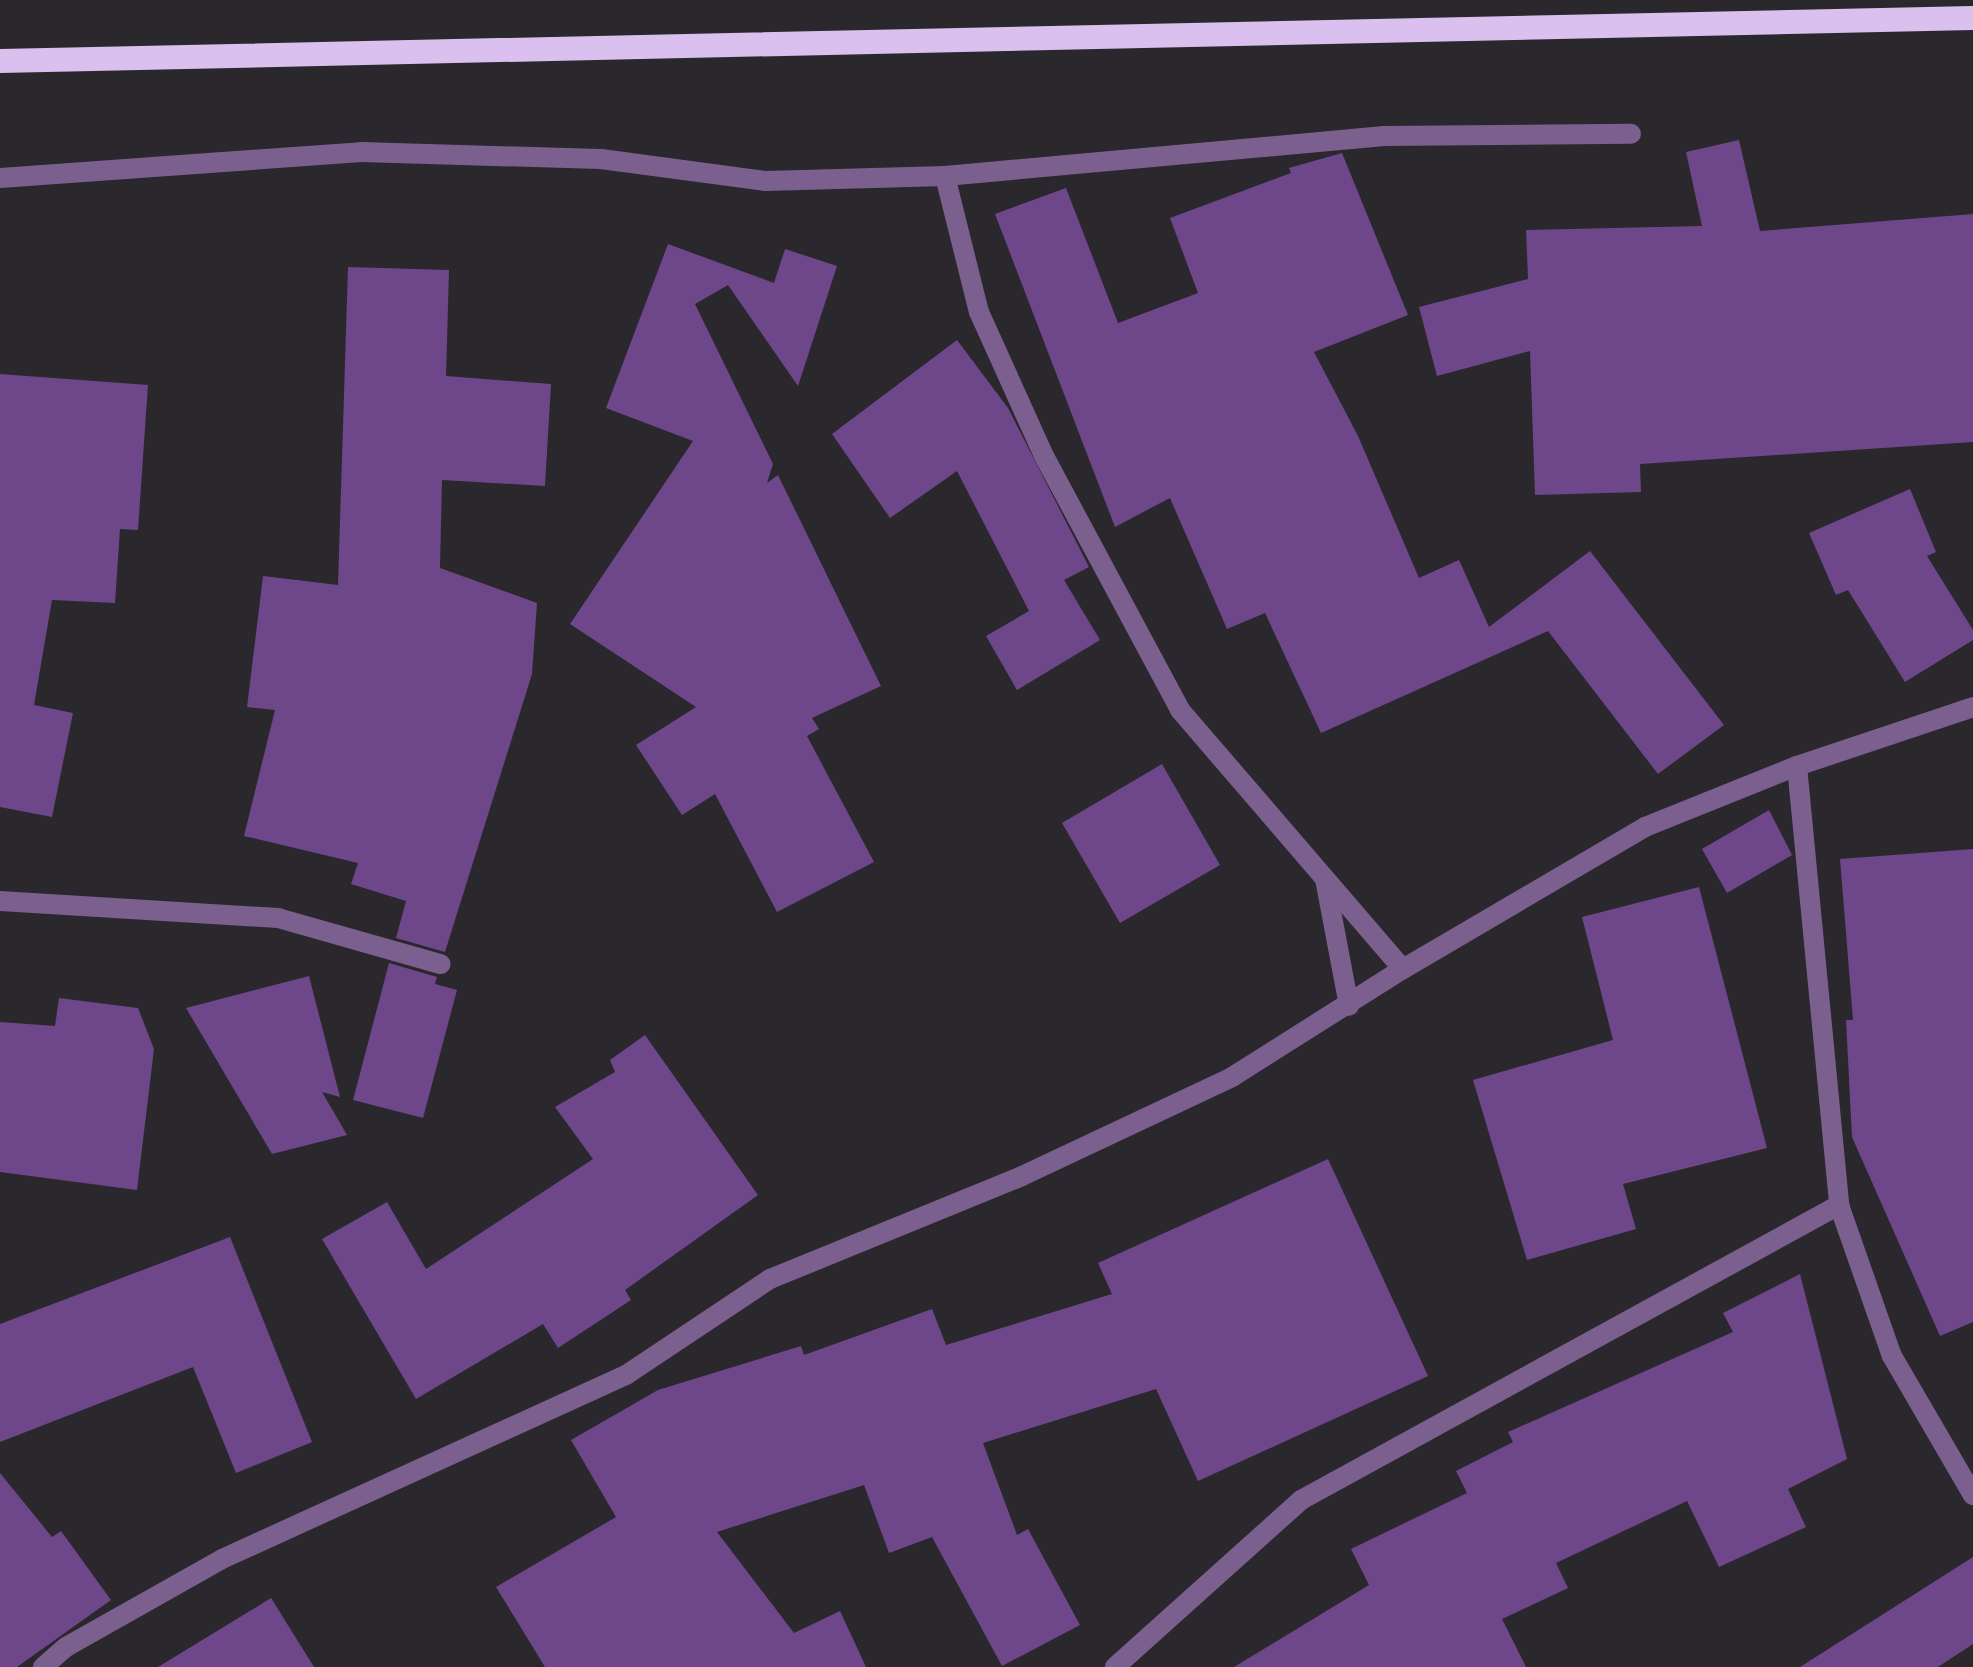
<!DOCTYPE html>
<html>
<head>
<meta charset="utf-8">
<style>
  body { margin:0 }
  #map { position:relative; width:1973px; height:1667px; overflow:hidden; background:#2a272d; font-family:"Fira Sans Condensed",sans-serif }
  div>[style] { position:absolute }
  .building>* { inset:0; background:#6e478b }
  .street>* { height:20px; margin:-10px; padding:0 10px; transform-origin:10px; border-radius:10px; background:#7b608f }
  .highway>* { height:24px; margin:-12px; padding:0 12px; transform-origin:12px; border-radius:12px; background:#dac0ef }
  span { translate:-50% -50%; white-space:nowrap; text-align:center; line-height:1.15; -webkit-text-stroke:6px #121113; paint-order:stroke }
</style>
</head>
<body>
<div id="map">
  <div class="building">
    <i style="clip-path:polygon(1739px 140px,1760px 231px,1973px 214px,1973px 442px,1640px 464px,1641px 492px,1535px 495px,1530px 351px,1437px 376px,1419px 307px,1528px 279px,1526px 230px,1702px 226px,1686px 152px)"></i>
    <i style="clip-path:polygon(1342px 153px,1408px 315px,1314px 352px,1358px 436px,1419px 578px,1459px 560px,1489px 627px,1590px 551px,1724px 725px,1658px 774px,1548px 631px,1321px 733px,1265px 613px,1227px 629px,1170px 498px,1115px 527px,995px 214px,1066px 188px,1118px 323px,1198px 293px,1170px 218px,1291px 173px,1289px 168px)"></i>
    <i style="clip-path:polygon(668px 244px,774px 283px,785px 249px,837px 266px,798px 386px,728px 285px,695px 304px,773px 464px,767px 483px,778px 475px,881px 686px,812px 718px,819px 729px,807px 736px,874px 862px,777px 912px,715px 794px,682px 815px,636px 745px,696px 707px,570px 624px,693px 441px,606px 408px)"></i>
    <i style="clip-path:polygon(348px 267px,449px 270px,446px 376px,551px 384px,545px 486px,442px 480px,440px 568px,537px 603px,532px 674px,445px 952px,396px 938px,406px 901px,351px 884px,358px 863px,244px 836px,275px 710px,247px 707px,263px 576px,338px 585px)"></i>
    <i style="clip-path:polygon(957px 340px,1008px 408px,1089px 567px,1064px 580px,1100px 640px,1017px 690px,986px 636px,1029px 611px,957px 471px,890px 518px,832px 434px)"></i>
    <i style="clip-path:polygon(0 374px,148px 385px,138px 530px,120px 529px,115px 603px,52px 600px,34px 705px,73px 713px,52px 817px,0 807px)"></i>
    <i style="clip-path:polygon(1910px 489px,1936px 552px,1927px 556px,1973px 630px,1973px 640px,1905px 682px,1848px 590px,1836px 595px,1809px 533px)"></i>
    <i style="clip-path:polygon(1162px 764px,1220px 865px,1120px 923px,1062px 823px)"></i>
    <i style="clip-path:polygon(1769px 810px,1792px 855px,1727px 893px,1702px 849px)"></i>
    <i style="clip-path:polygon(1973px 849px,1973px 1322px,1940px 1336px,1852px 1137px,1846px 1020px,1853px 1020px,1840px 859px)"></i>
    <i style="clip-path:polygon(1699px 887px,1767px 1148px,1623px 1184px,1636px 1229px,1527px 1260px,1473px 1080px,1613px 1040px,1582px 917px)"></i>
    <i style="clip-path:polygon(389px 963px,437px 977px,435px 984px,457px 990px,423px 1118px,353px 1100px)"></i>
    <i style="clip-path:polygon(309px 976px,340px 1097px,322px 1092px,347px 1135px,272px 1154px,186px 1008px)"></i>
    <i style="clip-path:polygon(59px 998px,138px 1008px,154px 1049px,137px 1190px,0 1172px,0 1022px,55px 1026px)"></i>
    <i style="clip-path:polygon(645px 1035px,758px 1195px,625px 1290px,631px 1300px,558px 1348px,543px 1324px,416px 1399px,322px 1239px,387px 1202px,426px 1269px,593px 1159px,555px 1107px,615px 1072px,610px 1060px)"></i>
    <i style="clip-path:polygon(1328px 1159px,1428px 1376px,1198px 1481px,1156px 1389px,983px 1443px,1017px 1535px,1028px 1529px,1080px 1625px,1002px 1666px,932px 1537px,889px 1553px,864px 1485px,717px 1532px,794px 1633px,840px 1611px,866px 1667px,545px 1667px,496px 1587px,616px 1517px,571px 1440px,658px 1390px,801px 1346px,804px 1355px,932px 1309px,946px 1345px,1112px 1294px,1098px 1263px)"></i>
    <i style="clip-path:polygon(230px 1237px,312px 1442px,236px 1473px,193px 1367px,0 1442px,0 1324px)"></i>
    <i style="clip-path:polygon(1800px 1274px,1847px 1459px,1788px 1489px,1806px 1527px,1719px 1567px,1687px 1501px,1556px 1563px,1568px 1588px,1502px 1619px,1526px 1667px,1234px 1667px,1369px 1585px,1351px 1549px,1467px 1493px,1456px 1471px,1513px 1442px,1508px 1432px,1733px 1332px,1723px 1313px)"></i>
    <i style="clip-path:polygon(0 1473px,52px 1537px,61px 1531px,111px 1600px,17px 1667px,0 1667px)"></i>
    <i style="clip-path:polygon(1973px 1557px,1973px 1644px,1938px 1667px,1800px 1667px)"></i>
    <i style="clip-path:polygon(271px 1598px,314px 1667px,158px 1667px)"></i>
  </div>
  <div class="street">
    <i style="left:945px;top:176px;width:140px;rotate:76deg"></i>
    <i style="left:979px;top:312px;width:158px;rotate:65.7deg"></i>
    <i style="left:1044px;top:456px;width:288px;rotate:61.8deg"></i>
    <i style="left:1180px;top:710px;width:342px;rotate:49.3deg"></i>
    <i style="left:0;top:178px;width:362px;rotate:-4.1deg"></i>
    <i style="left:361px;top:152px;width:240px;rotate:1.7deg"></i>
    <i style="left:601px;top:159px;width:165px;rotate:7.6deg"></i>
    <i style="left:765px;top:181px;width:180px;rotate:-1.6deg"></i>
    <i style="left:945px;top:176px;width:441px;rotate:-5.2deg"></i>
    <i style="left:1384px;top:136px;width:247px;rotate:-0.5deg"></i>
    <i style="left:1797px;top:766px;width:441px;rotate:84.5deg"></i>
    <i style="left:1839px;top:1205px;width:160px;rotate:70.7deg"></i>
    <i style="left:1892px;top:1356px;width:161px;rotate:59.8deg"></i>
    <i style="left:1325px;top:879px;width:129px;rotate:79.3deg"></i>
    <i style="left:0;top:901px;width:279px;rotate:3.5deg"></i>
    <i style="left:278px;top:918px;width:169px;rotate:15.8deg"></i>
    <i style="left:43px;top:1667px;width:30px;rotate:-41deg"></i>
    <i style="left:66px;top:1647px;width:179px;rotate:-29.4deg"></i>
    <i style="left:222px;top:1559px;width:444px;rotate:-24.5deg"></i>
    <i style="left:626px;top:1375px;width:173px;rotate:-33.7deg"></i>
    <i style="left:770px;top:1279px;width:272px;rotate:-22.2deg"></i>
    <i style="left:1022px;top:1176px;width:232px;rotate:-25.2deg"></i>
    <i style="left:1232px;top:1077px;width:202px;rotate:-32.3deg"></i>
    <i style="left:1403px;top:969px;width:281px;rotate:-30.4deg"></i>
    <i style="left:1645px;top:827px;width:164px;rotate:-21.9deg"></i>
    <i style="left:1797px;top:766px;width:186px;rotate:-18.5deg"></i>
    <i style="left:1115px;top:1667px;width:250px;rotate:-41.9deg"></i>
    <i style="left:1301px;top:1500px;width:614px;rotate:-28.74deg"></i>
  </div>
  <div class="highway">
    <i style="left:0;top:61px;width:1973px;rotate:-1.25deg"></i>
  </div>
</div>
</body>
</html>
